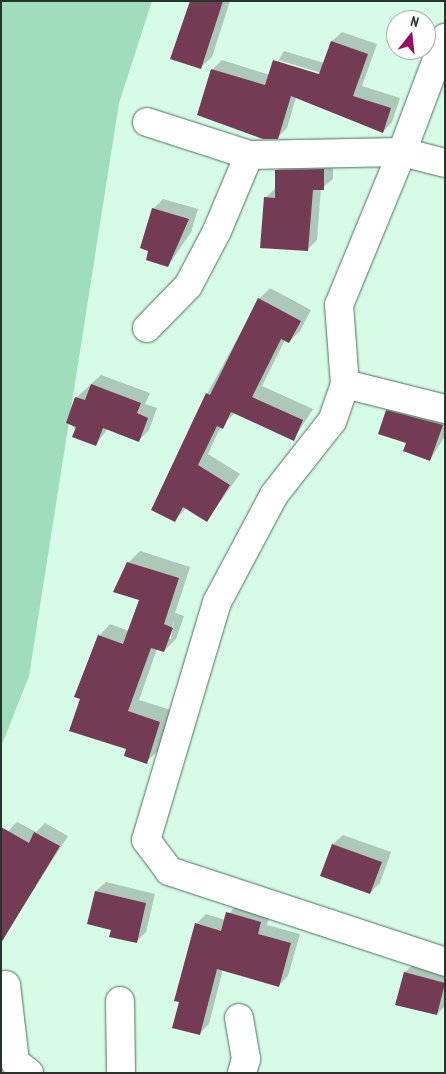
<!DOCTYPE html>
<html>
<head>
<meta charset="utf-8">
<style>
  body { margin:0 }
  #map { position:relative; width:446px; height:1074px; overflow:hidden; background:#d6fbe6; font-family:"PT Sans Narrow",sans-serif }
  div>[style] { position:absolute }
  .green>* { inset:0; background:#a0ddbd }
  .shadow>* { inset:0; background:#0003 }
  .building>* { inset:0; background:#743b55 }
  .roads { filter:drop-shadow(0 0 1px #4f705f) drop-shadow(0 0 1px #4f705f) }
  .street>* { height:28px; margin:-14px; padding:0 14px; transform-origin:14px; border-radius:14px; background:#fff }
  span { translate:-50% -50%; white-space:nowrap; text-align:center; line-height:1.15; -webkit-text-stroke:5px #fefefe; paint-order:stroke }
  .frame { position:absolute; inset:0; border:2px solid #26342d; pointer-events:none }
  .north { position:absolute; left:386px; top:10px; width:50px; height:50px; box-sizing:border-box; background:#fefefe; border:1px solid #a8adaa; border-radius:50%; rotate:16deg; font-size:14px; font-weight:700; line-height:20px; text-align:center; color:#26342d }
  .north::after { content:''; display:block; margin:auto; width:18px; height:22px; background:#9a0e60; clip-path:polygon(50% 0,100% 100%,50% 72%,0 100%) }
</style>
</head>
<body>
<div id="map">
  <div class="green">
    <i style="clip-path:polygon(1px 1px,152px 1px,119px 103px,29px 676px,1px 747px)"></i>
  </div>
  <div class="shadow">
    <i style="clip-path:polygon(191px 1px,230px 1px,212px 57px,200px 68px)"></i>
    <i style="clip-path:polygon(evenodd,342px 32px,377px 44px,362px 86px,400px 98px,392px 122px,383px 132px,296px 97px,287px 128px,277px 138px,212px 70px,222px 60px,270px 75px,284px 51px,324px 63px,332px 41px,342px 32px,278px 60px,325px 74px,325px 77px,278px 63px,278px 60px)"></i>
    <i style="clip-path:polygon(333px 160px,333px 179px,321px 189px,317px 240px,307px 250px,265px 198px,276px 188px,276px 171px,286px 161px)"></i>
    <i style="clip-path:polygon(163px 199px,198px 209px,191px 232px,168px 266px,153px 209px)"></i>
    <i style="clip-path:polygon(270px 288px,311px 310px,300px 331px,289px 342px,285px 340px,262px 386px,313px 409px,293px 440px,235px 413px,221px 426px,208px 454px,240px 474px,207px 520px,187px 507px,175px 520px,207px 394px,259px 299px)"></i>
    <i style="clip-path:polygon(101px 375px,150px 393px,145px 404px,157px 408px,149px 430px,139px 440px,108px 428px,96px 445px,67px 422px,77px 397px)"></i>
    <i style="clip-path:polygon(397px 401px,445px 414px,445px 436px,430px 460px,407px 442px,387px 411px)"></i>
    <i style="clip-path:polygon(evenodd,140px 551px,190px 567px,175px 613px,184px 616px,176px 639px,164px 651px,157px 649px,139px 700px,171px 710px,158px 751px,146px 762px,128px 748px,99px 636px,110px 624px,129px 631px,141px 599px,128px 563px,140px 551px,174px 621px,171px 639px,168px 639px,174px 621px)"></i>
    <i style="clip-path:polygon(17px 822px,36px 832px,45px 823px,68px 836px,3px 937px,8px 831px)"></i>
    <i style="clip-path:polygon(343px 835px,391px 852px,380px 883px,370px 893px,322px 875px,333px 844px)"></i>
    <i style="clip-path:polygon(106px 882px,155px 894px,146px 932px,136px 942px,113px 929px,96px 891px)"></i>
    <i style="clip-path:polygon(237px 903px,270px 913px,267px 925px,300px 934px,288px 976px,279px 985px,223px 969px,209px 1024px,199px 1034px,196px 924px,206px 914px,225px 920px)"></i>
    <i style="clip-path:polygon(415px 963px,445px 971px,445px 1006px,437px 1014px,396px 1005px,405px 972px)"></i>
  </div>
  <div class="building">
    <i style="clip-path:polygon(190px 1px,223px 1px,201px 69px,170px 59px)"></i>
    <i style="clip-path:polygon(331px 41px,368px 54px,353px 96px,391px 108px,383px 133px,291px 96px,278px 139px,263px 139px,197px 115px,211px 69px,265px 85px,273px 60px,319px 74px)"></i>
    <i style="clip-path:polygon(324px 169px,324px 190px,313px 190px,308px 251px,260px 248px,264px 197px,275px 198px,275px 170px)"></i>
    <i style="clip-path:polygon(152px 208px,189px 219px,168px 267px,146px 260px,148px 251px,140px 248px)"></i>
    <i style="clip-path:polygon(258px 298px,301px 321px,289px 343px,281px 339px,252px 397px,303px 420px,294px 441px,231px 412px,223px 429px,217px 426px,198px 465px,230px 485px,207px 522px,183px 507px,175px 522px,151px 510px,206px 393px,210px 395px)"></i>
    <i style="clip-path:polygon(91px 384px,141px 403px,137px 413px,148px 418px,139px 442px,103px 428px,96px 446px,72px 437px,76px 427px,66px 423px,75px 397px,85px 400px)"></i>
    <i style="clip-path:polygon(386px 410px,443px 425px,430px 461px,403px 451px,406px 443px,378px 434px)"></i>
    <i style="clip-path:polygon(127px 562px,179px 578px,164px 624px,173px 628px,164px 652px,151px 648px,128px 711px,160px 722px,147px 764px,124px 756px,126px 749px,69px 731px,80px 699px,74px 697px,98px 635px,123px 644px,139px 600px,113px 592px)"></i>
    <i style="clip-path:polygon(1px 827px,29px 843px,34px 832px,60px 846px,1px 943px)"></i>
    <i style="clip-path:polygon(332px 844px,382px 862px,370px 894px,320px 876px)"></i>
    <i style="clip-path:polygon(95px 891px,146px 903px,137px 943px,109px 937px,111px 930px,87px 924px)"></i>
    <i style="clip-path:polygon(226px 912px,261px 922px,258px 934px,291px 943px,279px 987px,217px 969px,200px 1035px,172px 1028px,179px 1002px,174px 1001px,195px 923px,221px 931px)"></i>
    <i style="clip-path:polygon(404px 972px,445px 983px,437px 1015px,395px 1005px)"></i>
  </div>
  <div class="roads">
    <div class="street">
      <i style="left:147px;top:122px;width:107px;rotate:17.9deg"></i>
      <i style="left:249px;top:155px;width:153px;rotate:-1.1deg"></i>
      <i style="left:402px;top:152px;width:122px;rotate:-69.3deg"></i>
      <i style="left:445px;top:163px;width:44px;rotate:-165.7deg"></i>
      <i style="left:402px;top:152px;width:165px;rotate:112.4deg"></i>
      <i style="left:339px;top:305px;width:79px;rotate:85.7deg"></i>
      <i style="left:345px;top:384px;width:39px;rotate:109deg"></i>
      <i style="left:332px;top:421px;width:94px;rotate:128.1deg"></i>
      <i style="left:274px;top:495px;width:121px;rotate:118deg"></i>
      <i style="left:217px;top:602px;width:248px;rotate:106.6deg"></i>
      <i style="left:146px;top:840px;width:39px;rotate:53deg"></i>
      <i style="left:169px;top:871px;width:291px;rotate:18.2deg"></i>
      <i style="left:147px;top:328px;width:59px;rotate:-45.7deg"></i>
      <i style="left:188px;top:286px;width:62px;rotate:-62.2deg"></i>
      <i style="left:217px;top:231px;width:82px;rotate:-67.2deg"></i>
      <i style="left:345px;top:384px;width:103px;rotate:14deg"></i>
      <i style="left:6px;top:985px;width:78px;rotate:83.3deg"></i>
      <i style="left:15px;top:1062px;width:18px;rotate:38deg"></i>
      <i style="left:120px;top:1001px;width:72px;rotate:89.2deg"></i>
      <i style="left:239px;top:1018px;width:42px;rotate:80.3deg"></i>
      <i style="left:246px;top:1059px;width:15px;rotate:106deg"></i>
    </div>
  </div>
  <div class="frame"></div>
  <div class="north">N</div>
</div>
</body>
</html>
